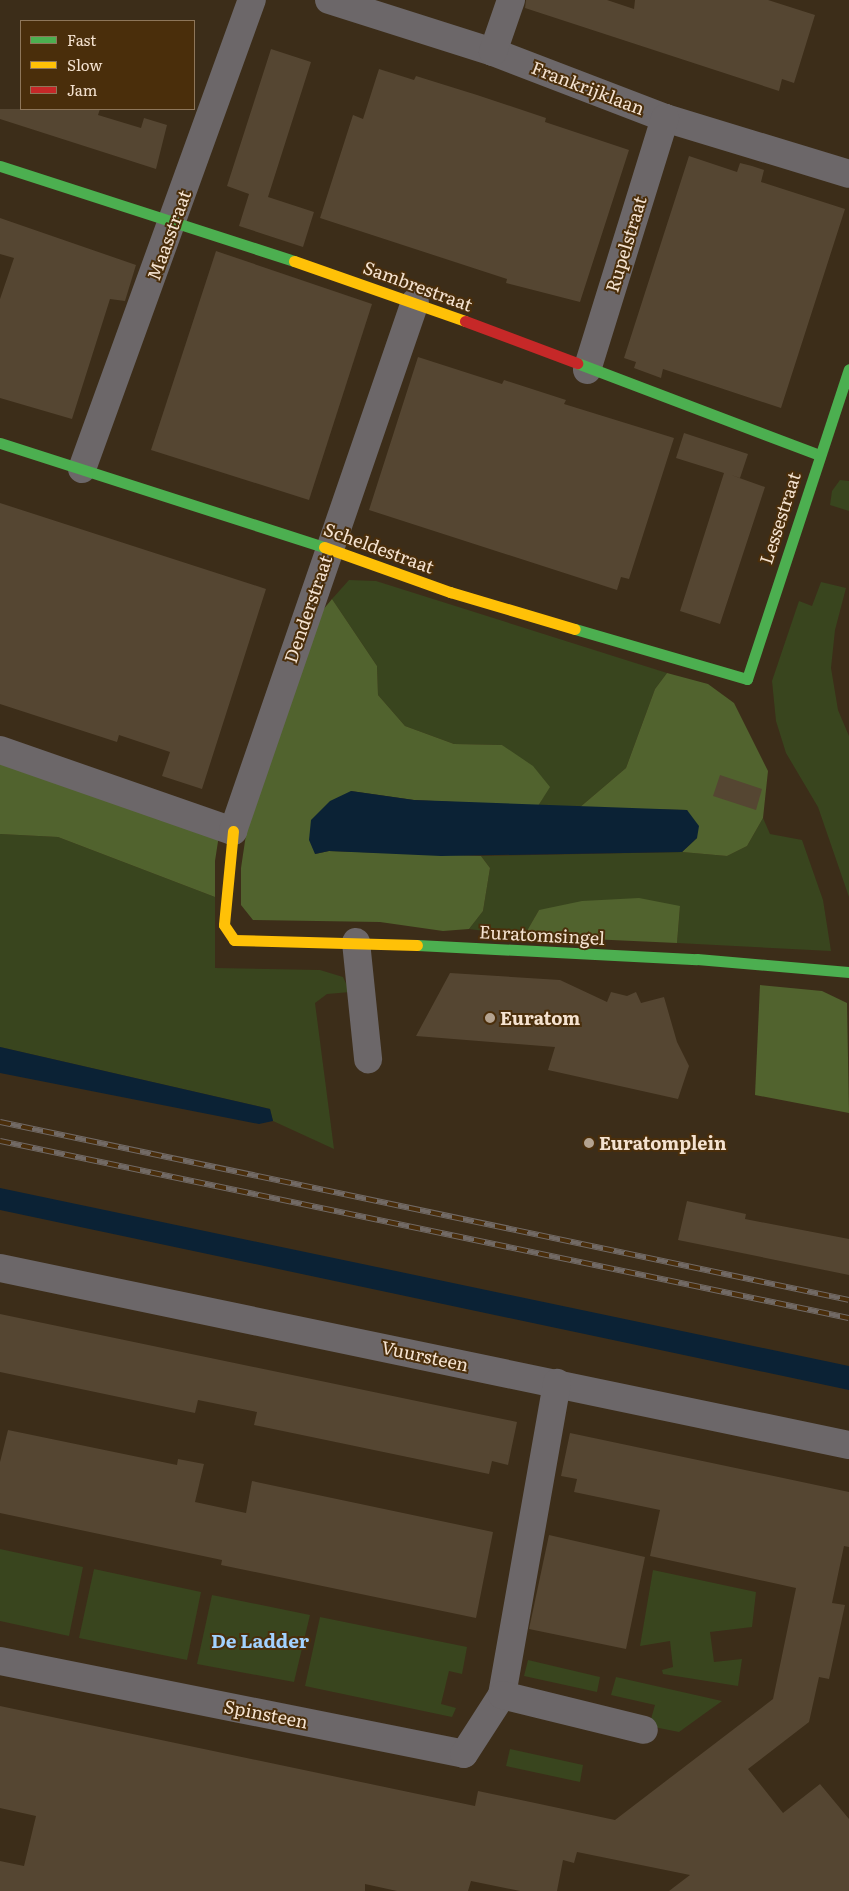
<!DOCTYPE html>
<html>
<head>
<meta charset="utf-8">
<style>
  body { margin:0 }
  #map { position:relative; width:849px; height:1891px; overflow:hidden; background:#3c2d19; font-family:Literata,serif }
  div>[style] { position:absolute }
  .green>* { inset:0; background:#39451e }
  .forest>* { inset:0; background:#51632e }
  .water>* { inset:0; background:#0b2235 }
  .building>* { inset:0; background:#554632 }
  .street>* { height:28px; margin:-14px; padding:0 14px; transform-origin:14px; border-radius:14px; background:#6c6769 }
  .fast>* { height:11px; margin:-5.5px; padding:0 5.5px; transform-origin:5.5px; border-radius:5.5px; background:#4caf50 }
  .slow>* { height:11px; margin:-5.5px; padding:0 5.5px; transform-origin:5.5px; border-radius:5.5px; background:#ffc107 }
  .jam>* { height:11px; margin:-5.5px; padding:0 5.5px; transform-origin:5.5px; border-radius:5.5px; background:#c62828 }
  .rail>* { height:5.5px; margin-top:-2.75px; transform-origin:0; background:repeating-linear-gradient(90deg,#4a2e0b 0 11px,#726a65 0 22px); box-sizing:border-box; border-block:1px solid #726a65 }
  .dots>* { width:14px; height:14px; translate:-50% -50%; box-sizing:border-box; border:2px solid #4a2e0b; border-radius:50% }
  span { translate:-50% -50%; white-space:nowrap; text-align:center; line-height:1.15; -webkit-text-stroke:4px #4a2e0b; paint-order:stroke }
  .street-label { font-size:18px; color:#f4e2d0 }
  .poi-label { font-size:18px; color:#f4e2d0; font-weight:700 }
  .left { translate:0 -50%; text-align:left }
  .neighbourhood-label { font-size:19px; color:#a2d1fe; font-weight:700 }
  .legend { position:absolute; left:20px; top:20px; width:175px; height:90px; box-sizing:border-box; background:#4a2e0b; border:1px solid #8e765a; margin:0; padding:6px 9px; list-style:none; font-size:15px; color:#f4e2d0 }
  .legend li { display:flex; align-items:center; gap:10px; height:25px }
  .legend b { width:25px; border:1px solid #8e765a }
</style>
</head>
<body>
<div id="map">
  <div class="green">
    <i style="clip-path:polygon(840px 480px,849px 481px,849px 511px,830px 505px,832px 491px)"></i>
    <i style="clip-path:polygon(349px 580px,376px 581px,667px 673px,655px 689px,626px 768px,579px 808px,538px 806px,549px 787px,502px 745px,454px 744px,405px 726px,378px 695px,377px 666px,332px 599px)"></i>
    <i style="clip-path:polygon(821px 582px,846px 588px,835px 630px,831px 668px,838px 710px,849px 736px,849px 897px,818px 807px,786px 753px,776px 721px,772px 681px,799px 601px,812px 606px)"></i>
    <i style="clip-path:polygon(763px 818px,770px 834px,802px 840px,823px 900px,831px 951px,677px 943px,680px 906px,539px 910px,524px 936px,469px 929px,483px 911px,490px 868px,481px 856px,682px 852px,727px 856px,747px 846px)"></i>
    <i style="clip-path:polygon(0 834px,58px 837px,215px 897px,215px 968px,320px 970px,343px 977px,350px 992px,327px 994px,315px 1003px,334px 1149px,273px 1121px,270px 1109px,0 1047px)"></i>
    <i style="clip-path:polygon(0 1549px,83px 1567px,69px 1636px,0 1621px)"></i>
    <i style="clip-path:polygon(94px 1569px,201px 1592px,187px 1660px,79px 1638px)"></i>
    <i style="clip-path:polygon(653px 1570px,756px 1592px,752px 1627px,710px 1632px,714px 1662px,742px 1659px,738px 1686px,663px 1674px,662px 1670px,673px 1667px,670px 1641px,640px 1646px)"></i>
    <i style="clip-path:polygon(212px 1595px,310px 1615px,294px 1682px,197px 1664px)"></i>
    <i style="clip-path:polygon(320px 1617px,467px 1647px,462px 1674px,449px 1671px,441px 1704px,456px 1708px,452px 1717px,305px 1686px)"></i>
    <i style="clip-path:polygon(528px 1660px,600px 1677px,597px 1692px,524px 1676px)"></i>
    <i style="clip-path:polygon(616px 1677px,722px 1701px,679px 1732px,649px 1726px,655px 1705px,611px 1695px)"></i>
    <i style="clip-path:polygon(510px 1749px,583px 1765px,580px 1782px,506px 1766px)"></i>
  </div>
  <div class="forest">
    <i style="clip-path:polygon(332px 599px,377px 666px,378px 695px,405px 726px,454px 744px,502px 745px,533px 766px,550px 787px,538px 806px,414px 800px,351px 791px,315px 854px,329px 851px,481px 856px,490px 868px,483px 911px,469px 929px,443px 931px,380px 922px,253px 920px,241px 905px,241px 868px,248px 821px,322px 611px)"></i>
    <i style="clip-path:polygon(667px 673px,708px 684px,734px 703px,768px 771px,763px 818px,747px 846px,727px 856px,682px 852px,697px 838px,687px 810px,579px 808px,626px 768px,655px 689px)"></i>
    <i style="clip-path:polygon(0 763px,219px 835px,215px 861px,215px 897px,58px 837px,0 834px)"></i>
    <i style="clip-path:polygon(639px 898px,680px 906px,677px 943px,524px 936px,539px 910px,582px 901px)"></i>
    <i style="clip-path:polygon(760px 985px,822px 991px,847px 1003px,849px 1113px,755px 1095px)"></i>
  </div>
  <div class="water">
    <i style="clip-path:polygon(351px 791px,414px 800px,687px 810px,699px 826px,697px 838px,682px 852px,441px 856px,329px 851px,315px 854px,309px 840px,311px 820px,330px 801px)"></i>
    <i style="clip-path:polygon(0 1047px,270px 1109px,273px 1121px,259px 1124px,0 1073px)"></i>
    <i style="clip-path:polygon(0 1188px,849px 1366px,849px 1390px,0 1210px)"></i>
  </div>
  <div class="building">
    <i style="clip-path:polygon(526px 0,607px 0,634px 9px,635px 0,768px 0,815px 15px,794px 83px,782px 79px,779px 91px,525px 8px)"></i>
    <i style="clip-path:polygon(271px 49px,311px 62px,268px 197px,314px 212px,303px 247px,239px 226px,249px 194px,227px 186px)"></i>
    <i style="clip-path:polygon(379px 69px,414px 80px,416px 76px,477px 95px,546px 118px,545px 122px,629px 150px,580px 302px,506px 283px,507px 279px,320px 218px,353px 115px,363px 119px)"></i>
    <i style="clip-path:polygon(0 109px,100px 109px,98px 115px,141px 128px,144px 118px,167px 125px,156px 169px,0 119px)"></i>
    <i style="clip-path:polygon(689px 156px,737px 172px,740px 163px,752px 166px,764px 170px,761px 182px,845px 209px,781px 408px,663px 369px,661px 378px,634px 368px,636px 362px,624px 358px)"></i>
    <i style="clip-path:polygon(0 218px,136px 265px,125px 301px,110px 299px,72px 419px,0 398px,0 299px,14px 258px,0 254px)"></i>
    <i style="clip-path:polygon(216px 251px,372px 304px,309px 500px,151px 450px)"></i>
    <i style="clip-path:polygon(418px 357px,502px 384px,504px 380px,566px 400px,564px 404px,674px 438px,629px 579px,621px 577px,617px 590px,369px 510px)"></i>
    <i style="clip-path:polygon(684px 433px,748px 454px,740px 478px,731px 475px,765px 487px,720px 624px,680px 611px,724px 473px,676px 458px)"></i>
    <i style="clip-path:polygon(0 503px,266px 589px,202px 789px,162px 776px,170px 752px,119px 735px,117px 742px,0 704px)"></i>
    <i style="clip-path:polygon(720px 775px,762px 789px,756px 810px,713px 796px)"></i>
    <i style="clip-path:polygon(450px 973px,560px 980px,607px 1002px,611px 992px,627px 996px,636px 992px,641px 1003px,664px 997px,677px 1042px,689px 1066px,678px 1099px,548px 1070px,555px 1047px,416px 1036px)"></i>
    <i style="clip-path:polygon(687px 1201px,746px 1214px,745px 1219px,849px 1239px,849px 1275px,678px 1240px)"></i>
    <i style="clip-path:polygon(0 1314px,517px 1422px,508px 1465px,492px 1461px,489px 1474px,254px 1425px,257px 1412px,198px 1400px,195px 1413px,0 1372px)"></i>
    <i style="clip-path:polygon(8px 1430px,177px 1465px,178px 1459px,204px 1464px,195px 1502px,246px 1513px,252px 1481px,493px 1532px,476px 1618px,221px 1565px,222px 1560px,0 1513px,0 1462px)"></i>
    <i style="clip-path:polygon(570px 1433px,849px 1492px,849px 1547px,844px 1546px,832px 1603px,845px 1605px,829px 1679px,819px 1677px,809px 1722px,748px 1769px,783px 1813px,820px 1784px,849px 1819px,849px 1891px,669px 1891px,690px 1875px,577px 1852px,574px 1863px,563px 1860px,557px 1891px,520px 1891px,471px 1881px,468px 1891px,397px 1891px,365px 1884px,365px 1891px,0 1891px,0 1861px,24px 1866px,36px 1816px,0 1808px,0 1706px,475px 1806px,478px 1791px,615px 1820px,773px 1699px,796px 1588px,650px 1556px,660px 1510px,574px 1492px,577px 1479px,561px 1476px)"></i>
    <i style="clip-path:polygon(549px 1535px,645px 1557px,626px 1649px,529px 1629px)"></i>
  </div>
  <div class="street">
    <i style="left:329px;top:0;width:172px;rotate:17.6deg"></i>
    <i style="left:493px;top:52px;width:184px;rotate:21deg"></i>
    <i style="left:665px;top:118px;width:192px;rotate:16.9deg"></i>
    <i style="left:493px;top:52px;width:55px;rotate:-70.9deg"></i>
    <i style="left:587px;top:370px;width:264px;rotate:-72.8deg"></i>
    <i style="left:82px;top:469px;width:499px;rotate:-70.1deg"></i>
    <i style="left:0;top:750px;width:247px;rotate:19.2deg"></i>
    <i style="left:233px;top:831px;width:559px;rotate:-71.01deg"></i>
    <i style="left:356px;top:942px;width:118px;rotate:84.1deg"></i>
    <i style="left:0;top:1268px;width:867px;rotate:11.78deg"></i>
    <i style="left:0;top:1661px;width:473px;rotate:11.3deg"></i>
    <i style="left:464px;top:1754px;width:70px;rotate:-57.2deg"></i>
    <i style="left:502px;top:1695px;width:317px;rotate:-80deg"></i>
    <i style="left:502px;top:1695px;width:146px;rotate:13.8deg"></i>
  </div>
  <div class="fast">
    <i style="left:0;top:166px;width:309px;rotate:17.9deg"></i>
    <i style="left:577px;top:363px;width:259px;rotate:20.8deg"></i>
    <i style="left:0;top:443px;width:340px;rotate:17.8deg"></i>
    <i style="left:575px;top:629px;width:179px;rotate:16.2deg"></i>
    <i style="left:747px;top:679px;width:326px;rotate:-71.8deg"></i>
    <i style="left:417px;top:945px;width:280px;rotate:2.9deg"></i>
    <i style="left:697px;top:959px;width:153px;rotate:4.9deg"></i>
  </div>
  <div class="slow">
    <i style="left:294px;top:261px;width:181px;rotate:19.3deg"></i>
    <i style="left:324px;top:547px;width:134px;rotate:19.7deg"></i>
    <i style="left:450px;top:592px;width:130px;rotate:16.5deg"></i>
    <i style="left:233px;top:831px;width:94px;rotate:95.5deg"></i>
    <i style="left:224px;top:925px;width:18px;rotate:56deg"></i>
    <i style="left:234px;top:940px;width:183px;rotate:1.6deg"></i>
  </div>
  <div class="jam">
    <i style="left:465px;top:321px;width:120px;rotate:20.6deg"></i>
  </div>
  <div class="rail">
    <i style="left:0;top:1122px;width:867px;rotate:11.84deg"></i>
    <i style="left:0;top:1141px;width:867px;rotate:11.78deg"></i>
  </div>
  <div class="dots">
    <i style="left:490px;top:1018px;background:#b4a390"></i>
    <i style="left:589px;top:1143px;background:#b4a390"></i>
  </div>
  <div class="street-label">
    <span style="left:588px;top:88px;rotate:21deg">Frankrijklaan</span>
    <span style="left:169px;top:235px;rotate:-70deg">Maasstraat</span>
    <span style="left:626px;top:244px;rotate:-73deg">Rupelstraat</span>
    <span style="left:418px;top:286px;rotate:20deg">Sambrestraat</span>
    <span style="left:780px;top:518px;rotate:-72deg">Lessestraat</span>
    <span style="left:379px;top:548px;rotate:20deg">Scheldestraat</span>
    <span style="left:308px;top:609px;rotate:-71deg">Denderstraat</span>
    <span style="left:542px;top:935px;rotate:3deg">Euratomsingel</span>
    <span style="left:425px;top:1356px;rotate:12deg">Vuursteen</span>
    <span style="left:266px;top:1714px;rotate:11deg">Spinsteen</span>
  </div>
  <div class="poi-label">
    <span class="left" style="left:500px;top:1018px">Euratom</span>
    <span class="left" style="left:599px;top:1143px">Euratomplein</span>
  </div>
  <div class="neighbourhood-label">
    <span style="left:260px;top:1641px">De Ladder</span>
  </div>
  <ul class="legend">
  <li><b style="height:6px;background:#4caf50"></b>Fast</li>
  <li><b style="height:6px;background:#ffc107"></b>Slow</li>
  <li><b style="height:6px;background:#c62828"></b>Jam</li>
  </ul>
</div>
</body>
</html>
